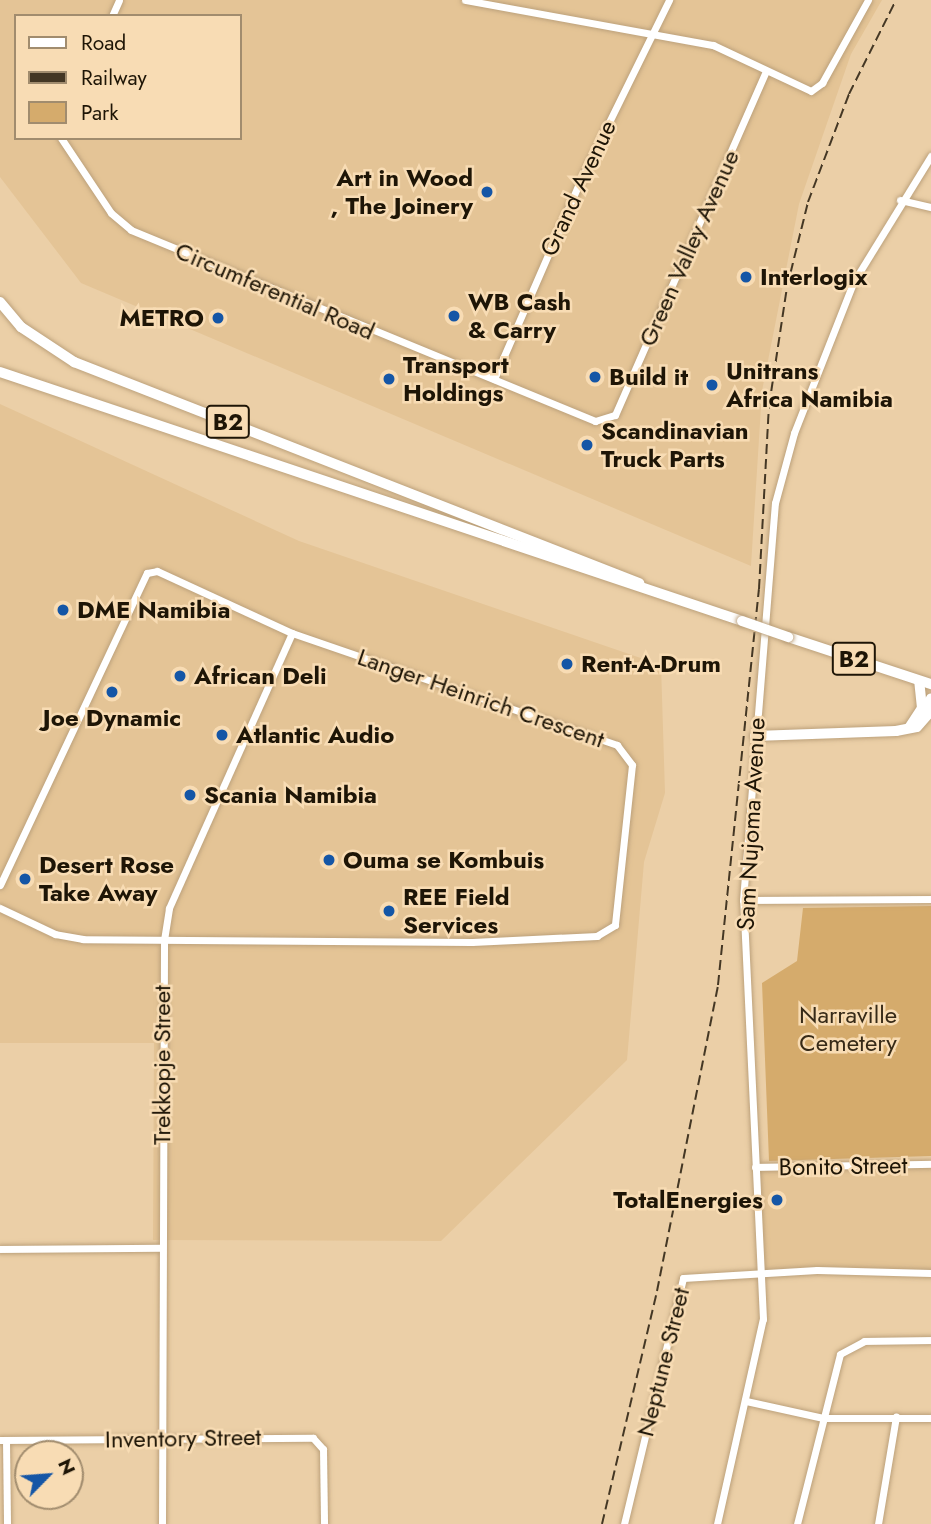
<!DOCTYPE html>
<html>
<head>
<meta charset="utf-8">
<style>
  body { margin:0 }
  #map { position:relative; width:931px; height:1524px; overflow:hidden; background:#ebcfa7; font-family:Jost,sans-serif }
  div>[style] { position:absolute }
  .built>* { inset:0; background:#e4c496 }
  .green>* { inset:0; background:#d5ab6c }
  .roads { filter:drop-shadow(0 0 2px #bca17b) drop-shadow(0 0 2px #bca17b) }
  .minor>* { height:7px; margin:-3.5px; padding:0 3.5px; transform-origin:3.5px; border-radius:3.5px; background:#fff }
  .highway>* { height:10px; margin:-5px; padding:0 5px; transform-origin:5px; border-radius:5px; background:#fff }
  .rail>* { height:2px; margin-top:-1px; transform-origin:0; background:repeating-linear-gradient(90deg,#443724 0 10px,transparent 0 15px) }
  .bridges { filter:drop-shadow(0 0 2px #bca17b) drop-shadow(0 0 2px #bca17b) }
  .highway-bridge>* { height:10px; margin:-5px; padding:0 5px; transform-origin:5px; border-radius:5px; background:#fff }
  .dots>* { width:19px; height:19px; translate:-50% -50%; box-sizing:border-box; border:4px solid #f8dcb4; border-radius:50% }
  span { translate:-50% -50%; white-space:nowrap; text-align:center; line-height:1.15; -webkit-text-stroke:5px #f8dcb4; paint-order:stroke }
  .shield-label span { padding:2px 5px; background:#f8dcb4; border:2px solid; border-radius:5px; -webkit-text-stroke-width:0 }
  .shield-label { font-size:23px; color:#1e1506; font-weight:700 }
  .poi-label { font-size:24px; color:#1e1506; font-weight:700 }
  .right { translate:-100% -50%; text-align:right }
  .left { translate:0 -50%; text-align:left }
  .street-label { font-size:24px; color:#1e1506 }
  .park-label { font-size:24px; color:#372a17 }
  .legend { position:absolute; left:14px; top:14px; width:228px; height:126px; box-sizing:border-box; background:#f8dcb4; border:2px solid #a18c6e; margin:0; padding:9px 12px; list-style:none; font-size:21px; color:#1e1506 }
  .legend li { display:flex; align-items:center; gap:14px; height:35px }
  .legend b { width:35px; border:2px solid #a18c6e }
  .north { position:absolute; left:14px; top:1440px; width:70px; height:70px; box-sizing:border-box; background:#f8dcb4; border:2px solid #a18c6e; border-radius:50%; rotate:65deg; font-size:19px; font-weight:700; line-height:28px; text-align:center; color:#1e1506 }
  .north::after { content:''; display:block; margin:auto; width:24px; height:32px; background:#1556a6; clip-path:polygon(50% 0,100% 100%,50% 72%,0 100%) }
</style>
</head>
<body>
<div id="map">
  <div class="built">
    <i style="clip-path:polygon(evenodd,0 0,882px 0,851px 54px,799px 204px,762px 391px,751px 566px,81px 283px,0 177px,0 0,16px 16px,240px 16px,240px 138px,16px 138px,16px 16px)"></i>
    <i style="clip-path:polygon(0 404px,299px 541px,661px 665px,665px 793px,644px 862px,627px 1060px,441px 1241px,153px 1240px,154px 1043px,0 1043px)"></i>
    <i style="clip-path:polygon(931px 1164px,931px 1273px,763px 1273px,755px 1167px)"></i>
  </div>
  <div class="green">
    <i style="clip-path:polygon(931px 906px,931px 1156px,769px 1161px,762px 983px,797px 961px,803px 908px)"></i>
  </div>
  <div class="roads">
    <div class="minor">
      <i style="left:465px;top:0;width:252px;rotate:10.3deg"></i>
      <i style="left:713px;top:45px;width:108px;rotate:25.1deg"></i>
      <i style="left:811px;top:91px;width:14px;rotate:-36deg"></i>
      <i style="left:822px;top:83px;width:95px;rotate:-61deg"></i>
      <i style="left:112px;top:16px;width:17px;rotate:-66deg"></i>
      <i style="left:61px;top:138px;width:90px;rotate:56.3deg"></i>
      <i style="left:111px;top:213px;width:26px;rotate:40deg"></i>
      <i style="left:131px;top:230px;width:502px;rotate:22.37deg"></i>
      <i style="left:595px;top:421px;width:21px;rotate:-17deg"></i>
      <i style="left:615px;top:415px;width:376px;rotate:-66.3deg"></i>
      <i style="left:900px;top:200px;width:32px;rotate:13deg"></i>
      <i style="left:494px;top:379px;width:216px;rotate:-66.5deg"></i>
      <i style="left:580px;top:181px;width:202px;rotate:-63.8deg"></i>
      <i style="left:0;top:885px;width:345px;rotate:-64.8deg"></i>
      <i style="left:147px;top:573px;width:10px;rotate:-11deg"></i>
      <i style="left:157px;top:571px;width:149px;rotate:24.7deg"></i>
      <i style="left:292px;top:633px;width:344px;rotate:19deg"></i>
      <i style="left:617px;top:745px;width:25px;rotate:53deg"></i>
      <i style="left:632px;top:765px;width:161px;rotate:96.1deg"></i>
      <i style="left:615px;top:925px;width:21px;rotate:149deg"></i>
      <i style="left:597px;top:936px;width:125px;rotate:177.3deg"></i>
      <i style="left:472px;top:942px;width:389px;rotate:-179.6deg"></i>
      <i style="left:83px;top:939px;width:28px;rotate:-170deg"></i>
      <i style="left:55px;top:934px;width:61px;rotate:-154.7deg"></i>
      <i style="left:743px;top:900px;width:188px;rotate:-0.3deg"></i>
      <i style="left:755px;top:1167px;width:176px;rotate:-1deg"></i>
      <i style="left:0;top:1249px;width:160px;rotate:-0.4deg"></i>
      <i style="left:746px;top:1401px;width:79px;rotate:12.4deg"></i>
      <i style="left:823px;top:1418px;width:108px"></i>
      <i style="left:0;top:1440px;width:313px;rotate:-0.4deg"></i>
      <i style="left:313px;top:1438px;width:15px;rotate:48deg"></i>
      <i style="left:323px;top:1449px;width:75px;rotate:89.2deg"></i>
      <i style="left:6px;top:1440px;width:84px;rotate:89.3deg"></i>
      <i style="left:162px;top:1524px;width:584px;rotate:-89.8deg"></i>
      <i style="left:164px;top:940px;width:32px;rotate:-81deg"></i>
      <i style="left:169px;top:908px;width:301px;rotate:-65.9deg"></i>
      <i style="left:624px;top:1524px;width:253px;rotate:-76.5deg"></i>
      <i style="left:683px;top:1278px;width:134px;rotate:-3.4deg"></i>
      <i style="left:817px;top:1270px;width:114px;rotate:1.5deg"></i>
      <i style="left:717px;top:1524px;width:210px;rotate:-77.4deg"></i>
      <i style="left:763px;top:1319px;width:419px;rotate:-92.7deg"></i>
      <i style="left:743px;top:900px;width:398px;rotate:-85.4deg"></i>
      <i style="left:775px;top:503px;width:73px;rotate:-74.8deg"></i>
      <i style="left:794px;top:433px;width:163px;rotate:-68.5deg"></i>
      <i style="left:854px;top:281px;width:147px;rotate:-58.4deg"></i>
      <i style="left:797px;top:1524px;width:175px;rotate:-75.8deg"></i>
      <i style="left:840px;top:1354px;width:27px;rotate:-28deg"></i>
      <i style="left:864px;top:1341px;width:67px;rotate:-0.9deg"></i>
      <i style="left:878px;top:1524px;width:109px;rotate:-80.5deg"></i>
    </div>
    <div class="highway">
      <i style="left:0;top:302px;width:33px;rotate:50deg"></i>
      <i style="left:21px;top:327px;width:64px;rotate:33.4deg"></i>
      <i style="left:74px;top:362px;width:607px;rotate:21.36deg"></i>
      <i style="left:0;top:372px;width:783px;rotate:18.55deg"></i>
      <i style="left:788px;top:637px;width:151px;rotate:18.2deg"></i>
      <i style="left:924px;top:714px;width:17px;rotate:-66deg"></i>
      <i style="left:909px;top:728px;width:24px;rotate:-57deg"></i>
      <i style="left:922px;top:708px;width:27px;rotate:-96deg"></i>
      <i style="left:755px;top:736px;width:141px;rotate:-2deg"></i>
      <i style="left:896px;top:731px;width:21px;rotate:-11deg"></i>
      <i style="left:917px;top:727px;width:21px;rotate:-49deg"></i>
    </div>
  </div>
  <div class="rail">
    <i style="left:602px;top:1524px;width:239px;rotate:-76.7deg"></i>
    <i style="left:657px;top:1291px;width:312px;rotate:-78.7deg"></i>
    <i style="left:718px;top:985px;width:398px;rotate:-84.1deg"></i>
    <i style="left:759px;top:589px;width:183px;rotate:-86.9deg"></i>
    <i style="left:769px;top:406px;width:120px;rotate:-81.4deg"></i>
    <i style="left:787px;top:287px;width:88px;rotate:-76.1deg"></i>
    <i style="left:808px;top:202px;width:116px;rotate:-69.2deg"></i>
    <i style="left:849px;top:94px;width:105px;rotate:-63.4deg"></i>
  </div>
  <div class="bridges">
    <div class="highway-bridge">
      <i style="left:742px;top:621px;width:49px;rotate:19.2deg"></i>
    </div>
  </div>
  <div class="dots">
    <i style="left:487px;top:192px;background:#1556a6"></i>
    <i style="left:746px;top:277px;background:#1556a6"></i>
    <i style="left:454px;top:316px;background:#1556a6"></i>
    <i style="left:218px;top:318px;background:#1556a6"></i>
    <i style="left:595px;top:377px;background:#1556a6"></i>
    <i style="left:389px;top:379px;background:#1556a6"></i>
    <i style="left:712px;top:385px;background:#1556a6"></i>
    <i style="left:587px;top:445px;background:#1556a6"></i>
    <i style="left:63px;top:610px;background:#1556a6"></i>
    <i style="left:567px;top:664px;background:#1556a6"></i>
    <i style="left:180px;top:676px;background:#1556a6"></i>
    <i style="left:112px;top:692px;background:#1556a6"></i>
    <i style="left:222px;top:735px;background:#1556a6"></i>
    <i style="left:190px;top:795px;background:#1556a6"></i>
    <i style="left:329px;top:860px;background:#1556a6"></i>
    <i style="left:25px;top:879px;background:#1556a6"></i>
    <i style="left:389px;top:911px;background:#1556a6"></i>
    <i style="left:777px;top:1200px;background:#1556a6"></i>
  </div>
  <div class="shield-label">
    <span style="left:228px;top:422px">B2</span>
    <span style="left:854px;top:659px">B2</span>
  </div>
  <div class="poi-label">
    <span class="right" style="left:473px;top:192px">Art in Wood<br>, The Joinery</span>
    <span class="left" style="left:760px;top:277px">Interlogix</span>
    <span class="left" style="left:468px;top:316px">WB Cash<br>&amp; Carry</span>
    <span class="right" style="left:204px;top:318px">METRO</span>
    <span class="left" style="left:403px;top:379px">Transport<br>Holdings</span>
    <span class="left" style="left:726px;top:385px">Unitrans<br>Africa Namibia</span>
    <span class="left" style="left:609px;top:377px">Build it</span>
    <span class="left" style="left:601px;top:445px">Scandinavian<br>Truck Parts</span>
    <span class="left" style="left:77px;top:610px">DME Namibia</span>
    <span class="left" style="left:581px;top:664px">Rent-A-Drum</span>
    <span class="left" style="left:194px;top:676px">African Deli</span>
    <span style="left:112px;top:718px">Joe Dynamic</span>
    <span class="left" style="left:236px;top:735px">Atlantic Audio</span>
    <span class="left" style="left:204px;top:795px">Scania Namibia</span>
    <span class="left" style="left:343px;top:860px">Ouma se Kombuis</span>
    <span class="left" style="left:39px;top:879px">Desert Rose<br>Take Away</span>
    <span class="left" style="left:403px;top:911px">REE Field<br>Services</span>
    <span class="right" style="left:763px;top:1200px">TotalEnergies</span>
  </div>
  <div class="street-label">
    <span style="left:578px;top:188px;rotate:-65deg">Grand Avenue</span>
    <span style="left:689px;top:248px;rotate:-66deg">Green Valley Avenue</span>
    <span style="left:275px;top:291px;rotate:23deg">Circumferential Road</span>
    <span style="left:481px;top:698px;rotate:19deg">Langer Heinrich Crescent</span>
    <span style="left:751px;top:824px;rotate:-87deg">Sam Nujoma Avenue</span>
    <span style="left:162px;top:1065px;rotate:-90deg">Trekkopje Street</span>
    <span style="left:843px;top:1166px;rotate:-1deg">Bonito Street</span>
    <span style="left:663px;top:1362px;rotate:-76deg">Neptune Street</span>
    <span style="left:183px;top:1438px;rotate:-1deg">Inventory Street</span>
  </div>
  <div class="park-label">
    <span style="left:848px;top:1029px">Narraville<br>Cemetery</span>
  </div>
  <ul class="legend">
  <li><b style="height:9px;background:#fff"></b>Road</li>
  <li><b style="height:9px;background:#443724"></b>Railway</li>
  <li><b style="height:19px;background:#d5ab6c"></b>Park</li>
  </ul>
  <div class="north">N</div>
</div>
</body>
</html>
